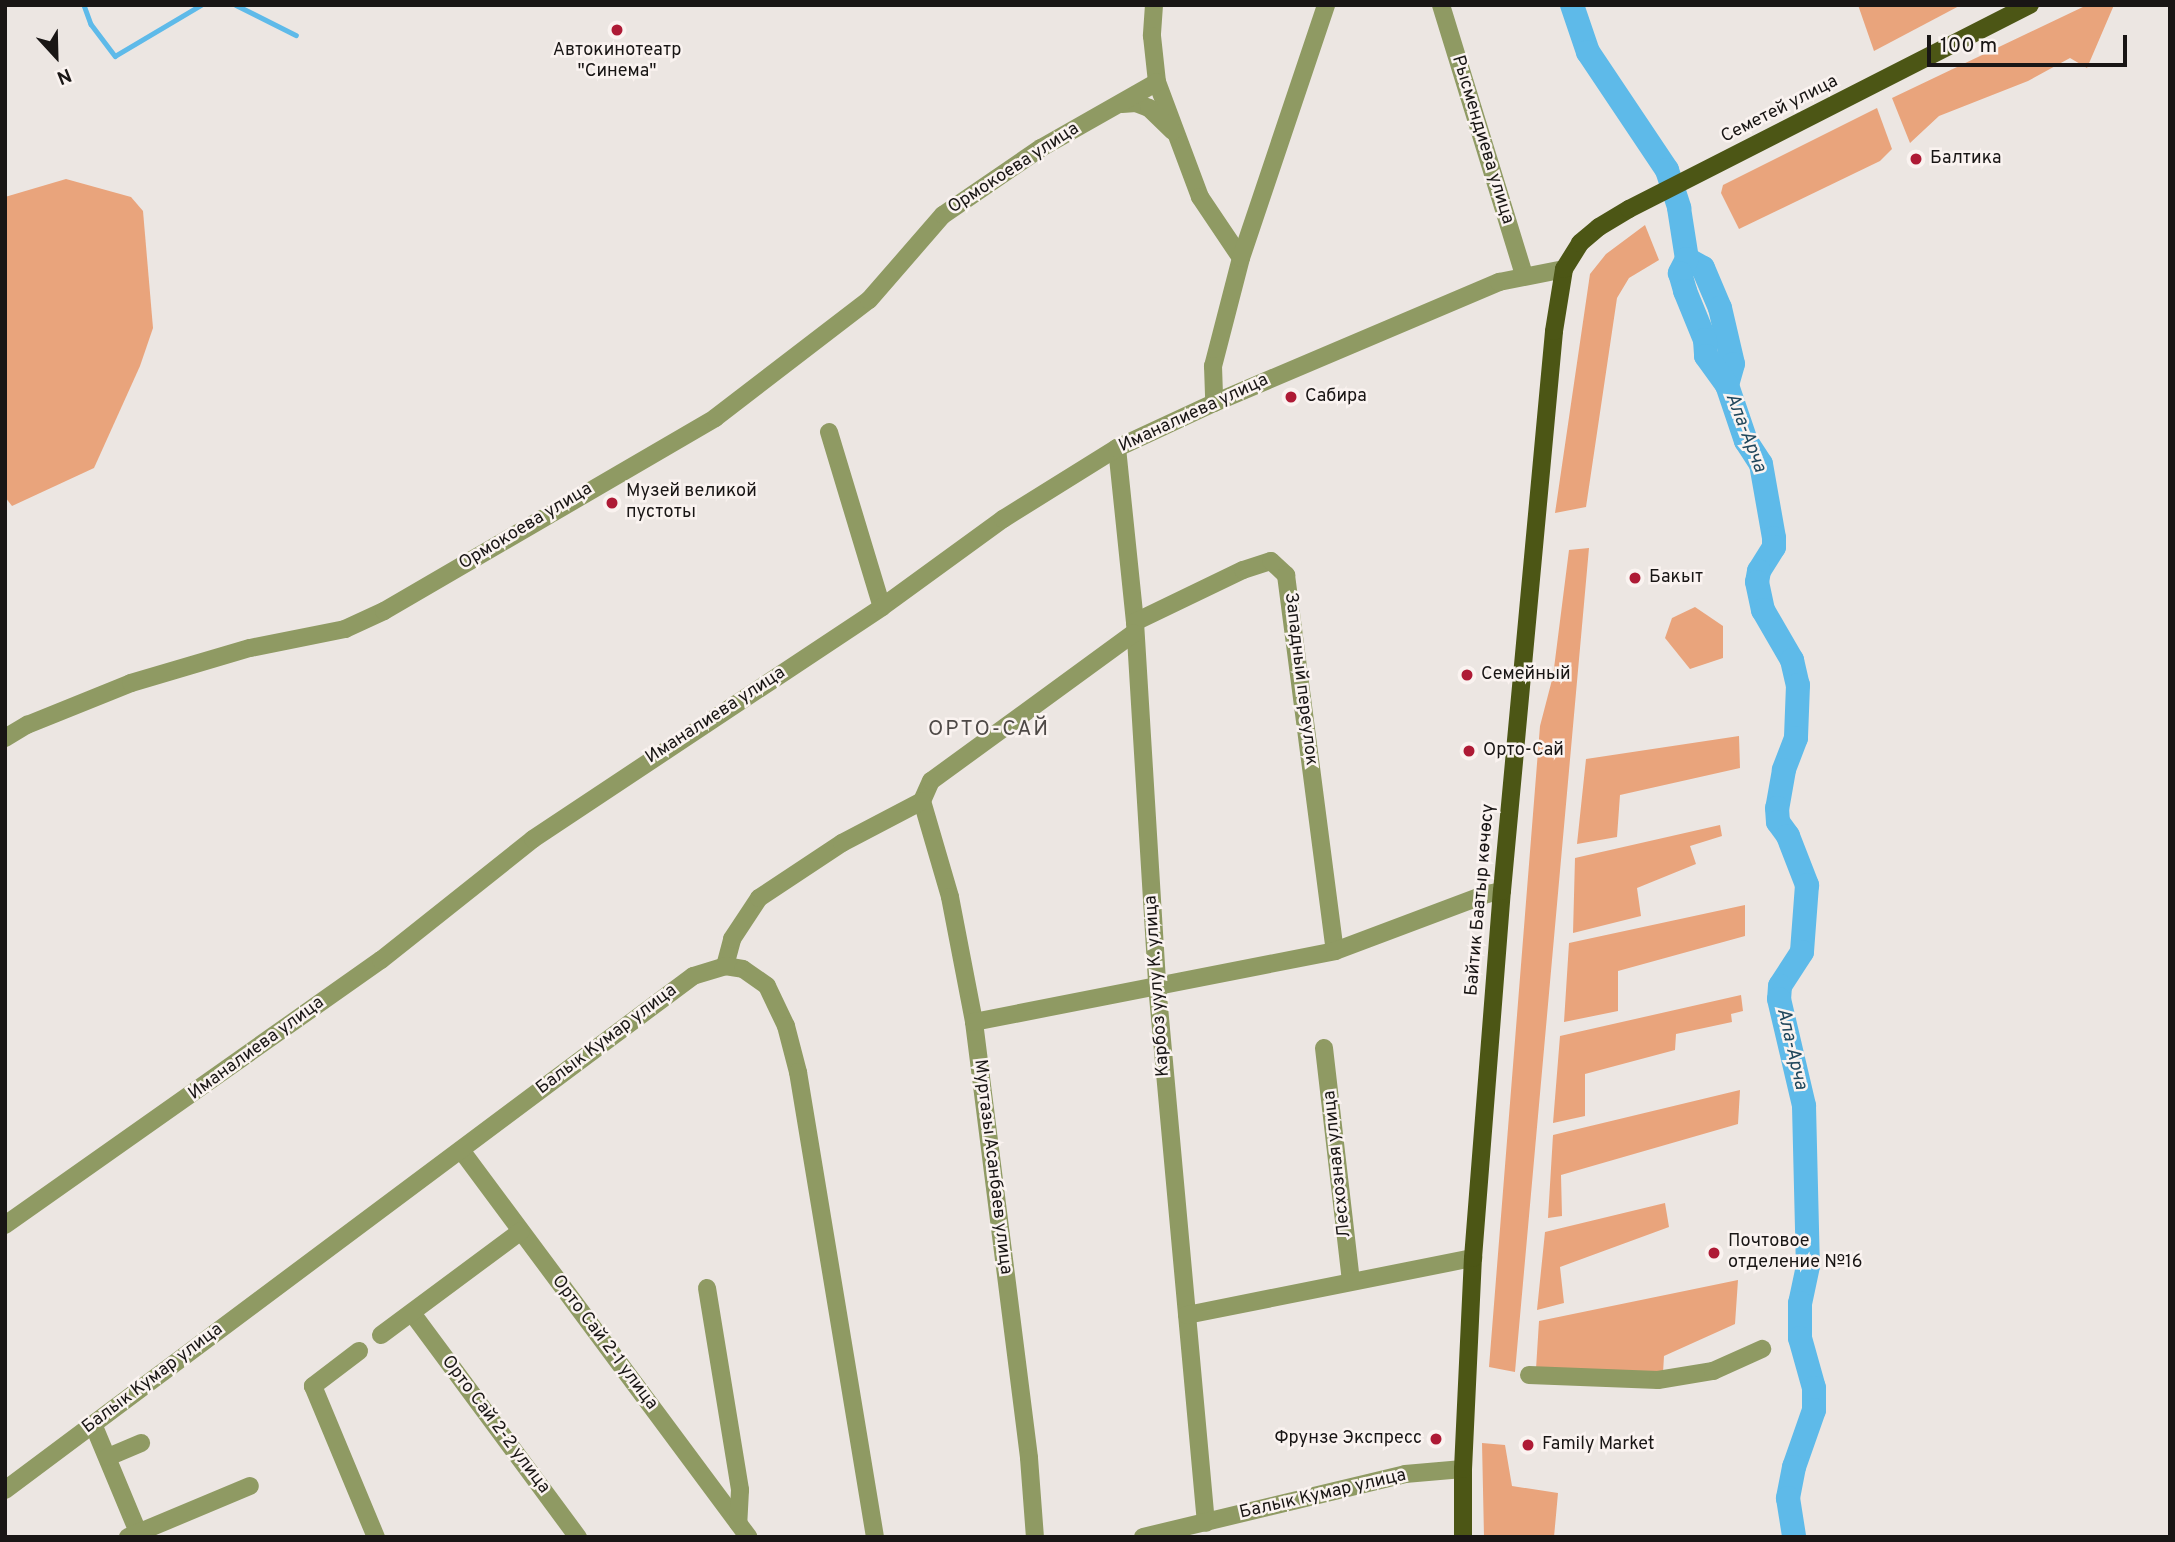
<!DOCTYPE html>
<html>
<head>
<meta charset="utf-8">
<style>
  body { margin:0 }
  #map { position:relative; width:2175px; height:1542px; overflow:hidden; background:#ece6e2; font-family:Overpass,sans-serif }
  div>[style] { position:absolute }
  .green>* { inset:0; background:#e9a47c }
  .stream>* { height:4.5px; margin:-2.25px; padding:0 2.25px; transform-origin:2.25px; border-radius:2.25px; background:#5ebae9 }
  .river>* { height:24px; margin:-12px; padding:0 12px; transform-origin:12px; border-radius:12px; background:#5ebae9 }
  .minor>* { height:18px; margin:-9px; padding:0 9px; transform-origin:9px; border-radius:9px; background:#8f9a63 }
  .major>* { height:18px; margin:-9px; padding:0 9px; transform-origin:9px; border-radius:9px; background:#4c5615 }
  .dots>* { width:19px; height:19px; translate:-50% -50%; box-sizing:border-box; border:4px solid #faf3f0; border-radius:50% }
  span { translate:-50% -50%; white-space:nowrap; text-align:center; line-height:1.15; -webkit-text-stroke:5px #faf3f0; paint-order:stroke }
  .poi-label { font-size:18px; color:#191615 }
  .left { translate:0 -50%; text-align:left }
  .right { translate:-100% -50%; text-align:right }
  .street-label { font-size:18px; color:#191615 }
  .water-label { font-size:19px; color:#20475c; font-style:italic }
  .quarter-label { font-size:21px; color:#4e4946; letter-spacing:2px }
  .frame { position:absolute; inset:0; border:7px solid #191615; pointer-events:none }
  .north { position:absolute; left:21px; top:21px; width:70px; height:70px; -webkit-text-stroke:5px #faf3f0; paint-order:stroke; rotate:158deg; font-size:19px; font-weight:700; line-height:28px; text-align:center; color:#191615 }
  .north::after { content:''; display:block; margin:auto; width:24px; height:32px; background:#191615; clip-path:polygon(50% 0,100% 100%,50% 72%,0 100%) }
  .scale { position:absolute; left:1927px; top:35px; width:200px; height:32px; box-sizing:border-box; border:4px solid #191615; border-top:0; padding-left:9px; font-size:21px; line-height:24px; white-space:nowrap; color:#191615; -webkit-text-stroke:5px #faf3f0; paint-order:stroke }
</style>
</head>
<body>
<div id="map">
  <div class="green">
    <i style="clip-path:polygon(1858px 5px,1961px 5px,1874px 51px)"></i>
    <i style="clip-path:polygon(2114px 5px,2087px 68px,2070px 58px,2028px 81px,1939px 116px,1910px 143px,1892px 98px,2085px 6px)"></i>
    <i style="clip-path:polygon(1877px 108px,1892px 149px,1880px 161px,1739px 229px,1721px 193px,1723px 185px)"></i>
    <i style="clip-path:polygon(66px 179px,131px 197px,143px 211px,153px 328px,140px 366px,94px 468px,12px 506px,5px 497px,5px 197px)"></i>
    <i style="clip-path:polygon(1645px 225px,1659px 260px,1629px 278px,1617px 298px,1586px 507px,1555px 513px,1590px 274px,1606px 254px)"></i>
    <i style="clip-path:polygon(1589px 548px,1515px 1372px,1489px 1367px,1540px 726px,1553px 676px,1569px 550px)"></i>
    <i style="clip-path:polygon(1695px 607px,1723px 626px,1723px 658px,1690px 669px,1665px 638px,1672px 618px)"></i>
    <i style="clip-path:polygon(1739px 736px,1740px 768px,1620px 795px,1617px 837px,1577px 844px,1586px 759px)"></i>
    <i style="clip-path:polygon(1720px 825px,1722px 836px,1690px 846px,1696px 864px,1637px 888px,1641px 916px,1573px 933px,1575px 858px)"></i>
    <i style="clip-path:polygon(1745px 905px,1745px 936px,1618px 971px,1618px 1011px,1564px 1022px,1569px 943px)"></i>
    <i style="clip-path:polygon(1741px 995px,1743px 1011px,1731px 1014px,1732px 1022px,1676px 1034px,1675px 1050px,1585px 1074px,1585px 1116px,1553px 1123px,1560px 1036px)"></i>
    <i style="clip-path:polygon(1740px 1090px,1738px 1124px,1561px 1175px,1562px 1216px,1548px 1218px,1553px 1135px)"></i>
    <i style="clip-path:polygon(1665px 1203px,1669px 1227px,1560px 1267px,1564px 1303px,1537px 1310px,1545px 1232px)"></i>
    <i style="clip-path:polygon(1738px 1280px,1735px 1324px,1664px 1356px,1663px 1373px,1536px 1369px,1539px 1321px)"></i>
    <i style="clip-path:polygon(1482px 1443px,1505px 1445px,1512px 1486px,1558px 1493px,1554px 1537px,1484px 1537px)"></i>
  </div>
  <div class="stream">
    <i style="left:84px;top:5px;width:20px;rotate:70deg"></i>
    <i style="left:91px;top:24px;width:40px;rotate:53deg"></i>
    <i style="left:115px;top:56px;width:100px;rotate:-30.7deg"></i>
    <i style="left:236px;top:5px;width:67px;rotate:26.6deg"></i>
  </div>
  <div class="river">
    <i style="left:1572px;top:5px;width:50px;rotate:71.2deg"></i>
    <i style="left:1588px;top:52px;width:142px;rotate:56.2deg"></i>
    <i style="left:1667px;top:170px;width:40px;rotate:72deg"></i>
    <i style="left:1679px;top:208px;width:52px;rotate:81.1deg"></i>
    <i style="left:1687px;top:259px;width:18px;rotate:29deg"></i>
    <i style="left:1703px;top:268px;width:43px;rotate:67deg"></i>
    <i style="left:1720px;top:308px;width:57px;rotate:76.9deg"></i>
    <i style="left:1733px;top:364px;width:22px;rotate:106deg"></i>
    <i style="left:1727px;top:385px;width:59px;rotate:71.3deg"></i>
    <i style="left:1746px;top:441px;width:27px;rotate:57deg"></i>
    <i style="left:1761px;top:464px;width:75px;rotate:80deg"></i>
    <i style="left:1774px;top:538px;width:9px;rotate:90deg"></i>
    <i style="left:1774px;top:547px;width:28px;rotate:122deg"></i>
    <i style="left:1759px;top:571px;width:11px;rotate:100deg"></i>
    <i style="left:1757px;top:582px;width:29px;rotate:78deg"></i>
    <i style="left:1763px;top:610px;width:58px;rotate:59.9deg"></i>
    <i style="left:1792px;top:660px;width:26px;rotate:77deg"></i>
    <i style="left:1798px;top:685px;width:53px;rotate:92.2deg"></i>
    <i style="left:1796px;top:738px;width:34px;rotate:111deg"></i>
    <i style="left:1784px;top:770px;width:39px;rotate:100deg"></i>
    <i style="left:1777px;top:808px;width:14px;rotate:86deg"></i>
    <i style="left:1778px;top:822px;width:17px;rotate:54deg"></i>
    <i style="left:1788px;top:836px;width:53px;rotate:68.8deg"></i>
    <i style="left:1807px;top:885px;width:67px;rotate:94.3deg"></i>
    <i style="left:1802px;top:952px;width:40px;rotate:122.9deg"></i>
    <i style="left:1780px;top:986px;width:13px;rotate:94deg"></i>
    <i style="left:1779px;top:999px;width:110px;rotate:76.8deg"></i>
    <i style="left:1804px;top:1106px;width:160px;rotate:88.6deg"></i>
    <i style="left:1808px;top:1266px;width:38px;rotate:102deg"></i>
    <i style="left:1800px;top:1303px;width:35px;rotate:90deg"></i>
    <i style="left:1800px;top:1338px;width:52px;rotate:74.4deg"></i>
    <i style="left:1814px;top:1388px;width:22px;rotate:90deg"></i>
    <i style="left:1814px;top:1410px;width:60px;rotate:109.3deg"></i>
    <i style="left:1794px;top:1467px;width:32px;rotate:101deg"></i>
    <i style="left:1788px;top:1498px;width:39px;rotate:81deg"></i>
    <i style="left:1687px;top:259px;width:16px;rotate:117deg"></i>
    <i style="left:1680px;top:273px;width:19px;rotate:74deg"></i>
    <i style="left:1685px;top:291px;width:53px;rotate:67.8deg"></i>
    <i style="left:1705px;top:340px;width:16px;rotate:86deg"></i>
    <i style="left:1706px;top:356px;width:36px;rotate:54deg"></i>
  </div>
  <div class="minor">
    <i style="left:1154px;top:5px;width:31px;rotate:94deg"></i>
    <i style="left:1152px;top:36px;width:46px;rotate:83.8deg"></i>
    <i style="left:1157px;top:82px;width:123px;rotate:69.5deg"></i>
    <i style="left:1200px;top:197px;width:73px;rotate:56.1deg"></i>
    <i style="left:1241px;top:258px;width:112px;rotate:104.5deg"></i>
    <i style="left:1213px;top:366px;width:37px;rotate:88deg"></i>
    <i style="left:1441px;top:5px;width:282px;rotate:72.9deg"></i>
    <i style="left:1122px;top:104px;width:14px;rotate:-4deg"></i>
    <i style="left:1136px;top:103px;width:14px;rotate:21deg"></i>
    <i style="left:1149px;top:108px;width:33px;rotate:44deg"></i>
    <i style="left:1241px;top:258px;width:267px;rotate:-71.4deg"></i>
    <i style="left:829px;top:432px;width:183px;rotate:73.2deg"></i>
    <i style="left:1117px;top:448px;width:175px;rotate:84.1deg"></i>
    <i style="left:1135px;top:622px;width:364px;rotate:86.5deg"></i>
    <i style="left:1157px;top:985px;width:540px;rotate:84.8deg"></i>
    <i style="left:1135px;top:622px;width:120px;rotate:-25.7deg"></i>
    <i style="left:1243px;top:570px;width:29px;rotate:-18deg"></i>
    <i style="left:1271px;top:561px;width:21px;rotate:43deg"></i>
    <i style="left:1286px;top:575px;width:379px;rotate:82.6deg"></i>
    <i style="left:5px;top:738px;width:26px;rotate:-31deg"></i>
    <i style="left:27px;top:725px;width:112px;rotate:-22deg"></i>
    <i style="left:131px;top:683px;width:124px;rotate:-16.4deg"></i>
    <i style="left:250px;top:648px;width:97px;rotate:-11.3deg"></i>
    <i style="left:345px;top:629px;width:43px;rotate:-24.8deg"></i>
    <i style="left:384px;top:611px;width:383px;rotate:-30.2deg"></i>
    <i style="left:715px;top:418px;width:194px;rotate:-37.5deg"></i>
    <i style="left:869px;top:300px;width:113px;rotate:-49deg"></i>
    <i style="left:943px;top:215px;width:119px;rotate:-34.4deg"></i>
    <i style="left:1041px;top:148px;width:133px;rotate:-29.6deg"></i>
    <i style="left:922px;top:801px;width:100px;rotate:73.7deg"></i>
    <i style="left:950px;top:897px;width:127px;rotate:79.1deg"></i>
    <i style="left:974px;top:1022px;width:439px;rotate:82.8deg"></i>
    <i style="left:1029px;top:1458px;width:79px;rotate:85.7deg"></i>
    <i style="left:922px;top:801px;width:22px;rotate:-66deg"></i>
    <i style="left:931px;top:781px;width:251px;rotate:-36.1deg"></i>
    <i style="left:725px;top:966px;width:28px;rotate:-75deg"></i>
    <i style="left:732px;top:939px;width:49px;rotate:-56.6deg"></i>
    <i style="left:759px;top:898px;width:100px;rotate:-33.5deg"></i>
    <i style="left:842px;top:843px;width:90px;rotate:-27.7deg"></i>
    <i style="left:974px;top:1022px;width:368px;rotate:-11.1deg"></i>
    <i style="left:1335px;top:951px;width:162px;rotate:-20.6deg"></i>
    <i style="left:1487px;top:894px;width:15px;rotate:-11deg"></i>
    <i style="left:1324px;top:1048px;width:234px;rotate:83.4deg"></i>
    <i style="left:461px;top:1150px;width:482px;rotate:53.4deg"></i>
    <i style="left:5px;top:1225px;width:460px;rotate:-35.2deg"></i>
    <i style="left:381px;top:960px;width:194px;rotate:-38.5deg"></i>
    <i style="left:533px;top:839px;width:419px;rotate:-33.6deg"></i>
    <i style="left:882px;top:607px;width:150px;rotate:-36deg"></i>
    <i style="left:1003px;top:519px;width:134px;rotate:-31.9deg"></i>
    <i style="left:1117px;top:448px;width:107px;rotate:-24.9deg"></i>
    <i style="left:1214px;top:403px;width:310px;rotate:-23deg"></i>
    <i style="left:1499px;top:282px;width:66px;rotate:-11.3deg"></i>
    <i style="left:707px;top:1288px;width:205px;rotate:80.7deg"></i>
    <i style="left:740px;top:1490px;width:33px;rotate:93deg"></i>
    <i style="left:412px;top:1313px;width:279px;rotate:53.5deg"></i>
    <i style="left:1187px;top:1315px;width:292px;rotate:-11.3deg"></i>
    <i style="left:381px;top:1335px;width:174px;rotate:-36.6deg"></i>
    <i style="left:359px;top:1351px;width:58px;rotate:142.7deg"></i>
    <i style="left:313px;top:1386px;width:164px;rotate:67.4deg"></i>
    <i style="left:1529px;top:1375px;width:129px;rotate:2.2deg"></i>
    <i style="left:1658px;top:1380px;width:56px;rotate:-9.3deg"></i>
    <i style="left:1713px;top:1371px;width:54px;rotate:-24.2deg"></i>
    <i style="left:93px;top:1424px;width:122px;rotate:67.4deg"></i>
    <i style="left:108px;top:1457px;width:36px;rotate:-23deg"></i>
    <i style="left:5px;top:1490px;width:859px;rotate:-36.76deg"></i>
    <i style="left:693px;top:976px;width:34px;rotate:-17deg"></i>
    <i style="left:725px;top:966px;width:18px;rotate:9deg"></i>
    <i style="left:743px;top:969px;width:29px;rotate:35deg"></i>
    <i style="left:767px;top:986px;width:44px;rotate:64.6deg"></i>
    <i style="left:786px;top:1026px;width:48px;rotate:75.4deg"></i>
    <i style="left:798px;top:1072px;width:471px;rotate:80.6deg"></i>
    <i style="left:128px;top:1537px;width:132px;rotate:-22.7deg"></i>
    <i style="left:1143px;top:1537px;width:269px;rotate:-13.5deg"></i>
    <i style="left:1405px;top:1474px;width:58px;rotate:-4.9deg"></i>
  </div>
  <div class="major">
    <i style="left:1463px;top:1537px;width:68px;rotate:-90deg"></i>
    <i style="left:1463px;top:1469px;width:211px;rotate:-87.3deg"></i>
    <i style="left:1473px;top:1258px;width:368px;rotate:-85.5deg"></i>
    <i style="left:1502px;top:891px;width:562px;rotate:-84.69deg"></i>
    <i style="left:1554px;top:331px;width:63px;rotate:-80.8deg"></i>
    <i style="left:1564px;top:269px;width:31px;rotate:-58deg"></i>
    <i style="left:1580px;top:243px;width:25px;rotate:-40deg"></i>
    <i style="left:1599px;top:227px;width:35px;rotate:-31deg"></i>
    <i style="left:1629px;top:209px;width:450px;rotate:-27deg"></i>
  </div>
  <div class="dots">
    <i style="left:617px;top:30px;background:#ae1a35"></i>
    <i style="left:1916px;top:159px;background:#ae1a35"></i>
    <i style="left:1291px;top:397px;background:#ae1a35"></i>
    <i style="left:612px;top:503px;background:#ae1a35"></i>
    <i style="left:1635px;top:578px;background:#ae1a35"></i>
    <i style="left:1467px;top:675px;background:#ae1a35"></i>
    <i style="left:1469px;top:751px;background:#ae1a35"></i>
    <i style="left:1714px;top:1253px;background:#ae1a35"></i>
    <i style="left:1436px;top:1439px;background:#ae1a35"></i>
    <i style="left:1528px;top:1445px;background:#ae1a35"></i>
  </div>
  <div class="poi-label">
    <span style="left:617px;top:62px">Автокинотеатр<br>"Синема"</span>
    <span class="left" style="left:1930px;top:159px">Балтика</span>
    <span class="left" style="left:1305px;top:397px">Сабира</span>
    <span class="left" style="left:626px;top:503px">Музей великой<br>пустоты</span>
    <span class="left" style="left:1649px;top:578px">Бакыт</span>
    <span class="left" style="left:1481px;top:675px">Семейный</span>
    <span class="left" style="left:1483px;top:751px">Орто-Сай</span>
    <span class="left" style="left:1728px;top:1253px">Почтовое<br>отделение №16</span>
    <span class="right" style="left:1422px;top:1439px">Фрунзе Экспресс</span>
    <span class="left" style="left:1542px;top:1445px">Family Market</span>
  </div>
  <div class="street-label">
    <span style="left:1780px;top:110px;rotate:-27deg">Семетей улица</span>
    <span style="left:1482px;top:140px;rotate:73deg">Рысмендиева улица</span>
    <span style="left:1014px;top:169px;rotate:-33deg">Ормокоева улица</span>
    <span style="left:1194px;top:414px;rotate:-25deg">Иманалиева улица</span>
    <span style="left:526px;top:527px;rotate:-31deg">Ормокоева улица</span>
    <span style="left:1300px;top:679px;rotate:83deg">Западный переулок</span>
    <span style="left:716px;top:716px;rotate:-33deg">Иманалиева улица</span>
    <span style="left:1481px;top:900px;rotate:-85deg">Байтик Баатыр көчөсү</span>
    <span style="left:1158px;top:986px;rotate:-94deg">Карбоз уулу К. улица</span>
    <span style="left:607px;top:1040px;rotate:-37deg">Балык Кумар улица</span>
    <span style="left:257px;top:1049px;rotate:-36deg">Иманалиева улица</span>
    <span style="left:1338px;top:1164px;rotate:-96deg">Лесхозная улица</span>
    <span style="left:992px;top:1167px;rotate:83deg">Муртазы Асанбаев улица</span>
    <span style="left:604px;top:1343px;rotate:53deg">Орто Сай 2-1 улица</span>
    <span style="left:153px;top:1379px;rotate:-37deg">Балык Кумар улица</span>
    <span style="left:495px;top:1425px;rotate:53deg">Орто Сай 2-2 улица</span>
    <span style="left:1323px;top:1495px;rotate:-13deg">Балык Кумар улица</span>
  </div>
  <div class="water-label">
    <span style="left:1745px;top:433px;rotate:69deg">Ала-Арча</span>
    <span style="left:1791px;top:1049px;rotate:77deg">Ала-Арча</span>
  </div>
  <div class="quarter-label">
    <span style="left:989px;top:730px">ОРТО-САЙ</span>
  </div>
  <div class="frame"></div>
  <div class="north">N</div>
  <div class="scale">100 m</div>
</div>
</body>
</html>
